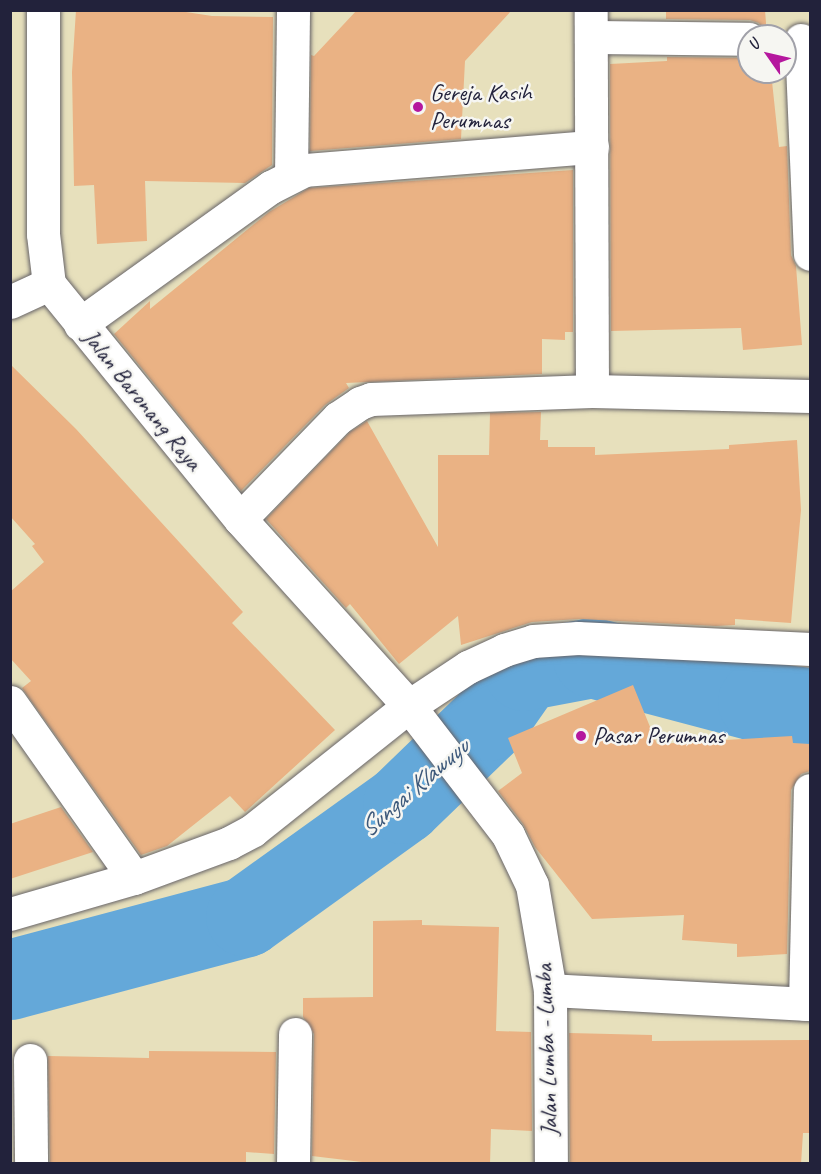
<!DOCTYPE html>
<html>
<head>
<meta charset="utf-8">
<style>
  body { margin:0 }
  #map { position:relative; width:821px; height:1174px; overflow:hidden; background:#e7e0bc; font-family:Caveat,sans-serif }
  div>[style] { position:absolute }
  .river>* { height:80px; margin:-40px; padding:0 40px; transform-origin:40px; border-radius:40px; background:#64a8d9 }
  .building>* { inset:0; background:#eab284 }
  .roads { filter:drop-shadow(0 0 2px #676468) drop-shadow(0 0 2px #676468) }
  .minor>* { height:33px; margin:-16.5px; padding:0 16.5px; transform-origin:16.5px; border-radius:16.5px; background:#fff }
  .dots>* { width:16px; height:16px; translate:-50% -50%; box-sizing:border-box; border:3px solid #f6f6f2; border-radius:50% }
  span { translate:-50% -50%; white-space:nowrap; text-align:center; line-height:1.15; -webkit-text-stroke:5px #f6f6f2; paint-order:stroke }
  .poi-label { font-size:24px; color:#22223b }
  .left { translate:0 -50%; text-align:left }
  .street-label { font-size:24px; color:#22223b }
  .water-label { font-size:26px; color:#3c587a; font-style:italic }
  .frame { position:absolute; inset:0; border:12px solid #22223b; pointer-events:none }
  .north { position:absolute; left:737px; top:24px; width:60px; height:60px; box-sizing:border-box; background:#f6f6f2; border:2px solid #a1a1a9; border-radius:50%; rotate:304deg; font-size:16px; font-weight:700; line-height:24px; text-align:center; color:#22223b }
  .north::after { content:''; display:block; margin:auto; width:21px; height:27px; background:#b5179e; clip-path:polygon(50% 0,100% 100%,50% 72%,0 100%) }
</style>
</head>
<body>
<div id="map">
  <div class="river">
    <i style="left:10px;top:980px;width:244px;rotate:-14.9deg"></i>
    <i style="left:246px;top:917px;width:193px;rotate:-35.7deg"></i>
    <i style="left:403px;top:804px;width:120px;rotate:-44deg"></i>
    <i style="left:489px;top:721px;width:61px;rotate:-55deg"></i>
    <i style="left:524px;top:671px;width:70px;rotate:-10.7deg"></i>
    <i style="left:593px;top:658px;width:171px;rotate:14.9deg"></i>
    <i style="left:758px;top:702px;width:52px;rotate:6.6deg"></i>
  </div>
  <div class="building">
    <i style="clip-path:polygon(76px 10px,173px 10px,212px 16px,273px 17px,272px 165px,245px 183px,145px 181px,147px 241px,97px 244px,94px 185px,74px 186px,72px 72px)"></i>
    <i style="clip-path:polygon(357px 10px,512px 10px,465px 61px,461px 139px,310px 151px,311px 55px,314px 56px)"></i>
    <i style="clip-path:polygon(666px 10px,765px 10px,767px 36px,759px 23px,750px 20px,666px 19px)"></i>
    <i style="clip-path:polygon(667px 57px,749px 58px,749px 72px,771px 72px,779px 147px,787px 146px,791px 255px,796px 266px,802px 345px,743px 350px,741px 328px,611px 331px,610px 64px,667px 61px)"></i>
    <i style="clip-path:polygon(573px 170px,573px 332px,565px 332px,565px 340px,542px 339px,542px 374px,346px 383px,349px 388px,325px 405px,241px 491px,114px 334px,150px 301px,150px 309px,269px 212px,309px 188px)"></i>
    <i style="clip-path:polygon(10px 364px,76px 429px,243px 612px,232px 623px,335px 730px,245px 812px,230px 796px,167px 846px,141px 855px,22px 688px,31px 681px,10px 658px,10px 592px,44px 562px,32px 546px,35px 544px,10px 516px)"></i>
    <i style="clip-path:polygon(541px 412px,540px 440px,548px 440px,548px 447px,595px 447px,595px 455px,729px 449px,729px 445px,797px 440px,801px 510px,791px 623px,735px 619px,735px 625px,716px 626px,579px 619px,532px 622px,461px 645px,458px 616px,399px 664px,350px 604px,346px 608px,266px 519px,350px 432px,367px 421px,438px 547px,438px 455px,489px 455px,490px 413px)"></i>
    <i style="clip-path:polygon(633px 685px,657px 744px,792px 736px,793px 743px,810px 744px,810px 771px,801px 774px,791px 790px,787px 954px,737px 957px,737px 944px,682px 940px,684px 915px,592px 919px,535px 847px,523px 824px,498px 791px,522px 773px,508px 738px)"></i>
    <i style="clip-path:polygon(61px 807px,93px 852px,10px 879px,10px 824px)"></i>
    <i style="clip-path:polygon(422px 920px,422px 925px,499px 927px,496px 1031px,531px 1032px,532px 1131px,491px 1129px,490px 1164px,362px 1162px,312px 1156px,314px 1034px,303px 1017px,303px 998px,373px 997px,373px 921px)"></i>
    <i style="clip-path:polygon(569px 1033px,652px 1035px,652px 1041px,810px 1040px,810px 1133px,803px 1133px,801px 1164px,570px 1164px)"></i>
    <i style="clip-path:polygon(149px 1051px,276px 1052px,274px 1154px,246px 1152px,246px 1164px,50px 1164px,48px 1056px,149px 1058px)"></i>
    <i style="clip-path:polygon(10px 1057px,12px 1057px,12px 1164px,10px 1164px)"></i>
  </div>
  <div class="roads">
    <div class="minor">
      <i style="left:43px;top:10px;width:224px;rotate:90deg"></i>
      <i style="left:43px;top:234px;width:50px;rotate:83.2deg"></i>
      <i style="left:49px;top:284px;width:303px;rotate:50.9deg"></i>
      <i style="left:240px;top:519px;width:252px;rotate:47.9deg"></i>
      <i style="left:409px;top:706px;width:163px;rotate:52.5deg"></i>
      <i style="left:508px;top:835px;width:55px;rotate:64.4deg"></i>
      <i style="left:532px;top:885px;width:107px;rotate:80.3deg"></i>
      <i style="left:550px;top:990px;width:174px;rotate:89.7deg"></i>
      <i style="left:592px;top:37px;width:157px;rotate:0.7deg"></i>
      <i style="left:801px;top:40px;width:214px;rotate:87.6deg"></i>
      <i style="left:291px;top:176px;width:166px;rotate:-89.3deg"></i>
      <i style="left:10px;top:302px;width:43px;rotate:-24.8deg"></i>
      <i style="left:80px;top:324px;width:235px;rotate:-35.7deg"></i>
      <i style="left:271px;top:187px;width:37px;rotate:-27deg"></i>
      <i style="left:304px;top:170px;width:289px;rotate:-4.6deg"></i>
      <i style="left:592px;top:391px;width:218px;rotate:1.3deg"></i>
      <i style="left:240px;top:519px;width:141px;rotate:-45.9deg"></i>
      <i style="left:338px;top:418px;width:27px;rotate:-34deg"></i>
      <i style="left:360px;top:403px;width:12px;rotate:-20deg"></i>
      <i style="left:371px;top:399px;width:221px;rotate:-2.1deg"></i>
      <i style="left:592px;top:391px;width:381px;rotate:-90.2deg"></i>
      <i style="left:10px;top:702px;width:215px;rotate:54.8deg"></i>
      <i style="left:10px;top:914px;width:129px;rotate:-16.2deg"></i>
      <i style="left:134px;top:878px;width:101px;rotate:-20.2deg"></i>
      <i style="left:229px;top:843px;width:27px;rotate:-28deg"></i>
      <i style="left:253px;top:830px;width:199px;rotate:-38.5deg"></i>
      <i style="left:409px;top:706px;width:71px;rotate:-33.5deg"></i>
      <i style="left:468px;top:667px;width:40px;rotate:-25deg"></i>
      <i style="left:504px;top:650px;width:30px;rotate:-17deg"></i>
      <i style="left:533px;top:641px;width:45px;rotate:-3.8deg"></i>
      <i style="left:578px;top:638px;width:232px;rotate:2.7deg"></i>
      <i style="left:550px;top:990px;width:260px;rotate:3.1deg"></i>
      <i style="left:805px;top:1004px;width:214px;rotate:-88.7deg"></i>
      <i style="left:30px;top:1060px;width:104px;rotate:89.4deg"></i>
      <i style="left:293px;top:1164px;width:130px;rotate:-89.1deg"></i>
    </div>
  </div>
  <div class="dots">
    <i style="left:418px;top:107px;background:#b5179e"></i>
    <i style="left:581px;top:736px;background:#b5179e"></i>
  </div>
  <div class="poi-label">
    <span class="left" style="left:430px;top:107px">Gereja Kasih<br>Perumnas</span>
    <span class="left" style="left:593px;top:736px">Pasar Perumnas</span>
  </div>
  <div class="street-label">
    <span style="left:142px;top:400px;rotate:51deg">Jalan Baronang Raya</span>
    <span style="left:547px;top:1050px;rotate:-92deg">Jalan Lumba - Lumba</span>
  </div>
  <div class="water-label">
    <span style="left:414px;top:788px;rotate:-41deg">Sungai Klawuyu</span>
  </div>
  <div class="frame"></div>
  <div class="north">U</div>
</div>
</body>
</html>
